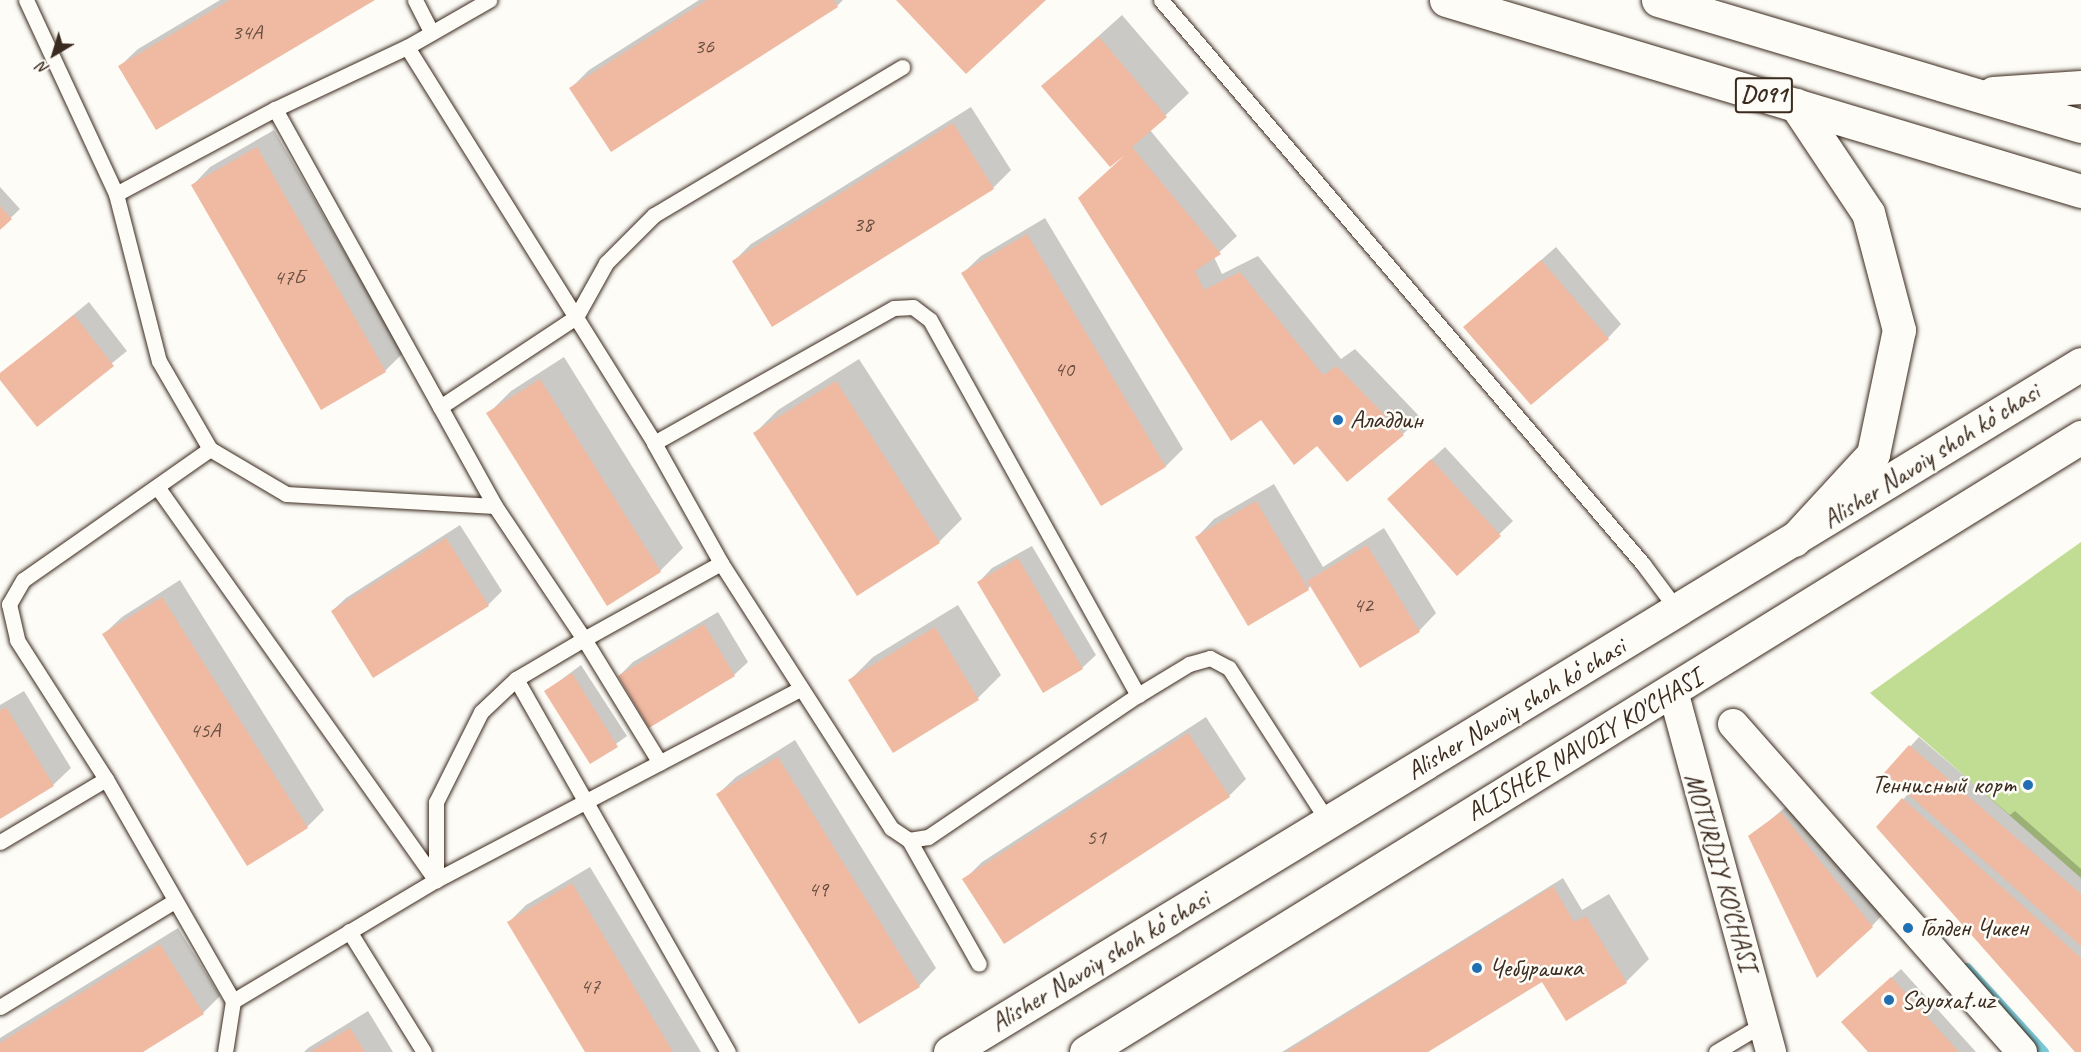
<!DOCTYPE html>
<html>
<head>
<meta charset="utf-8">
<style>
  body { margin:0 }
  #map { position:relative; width:2081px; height:1052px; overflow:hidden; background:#fdfcf7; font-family:Caveat,sans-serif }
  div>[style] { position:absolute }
  .green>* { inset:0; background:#c1dc93 }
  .shadow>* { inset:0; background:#0003 }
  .stream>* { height:10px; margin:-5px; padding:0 5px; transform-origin:5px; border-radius:5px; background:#7bcad8 }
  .building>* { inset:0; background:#efb9a2 }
  .roads { filter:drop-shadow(0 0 2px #3b2a1e) drop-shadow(0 0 2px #3b2a1e) }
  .lane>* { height:15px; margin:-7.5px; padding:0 7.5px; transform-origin:7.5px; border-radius:7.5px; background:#fdfcf7 }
  .street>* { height:30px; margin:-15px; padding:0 15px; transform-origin:15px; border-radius:15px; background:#fdfcf7 }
  .primary>* { height:33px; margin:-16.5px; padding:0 16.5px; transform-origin:16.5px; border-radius:16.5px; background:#fdfcf7 }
  .highway>* { height:33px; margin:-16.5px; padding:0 16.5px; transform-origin:16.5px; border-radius:16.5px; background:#fdfcf7 }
  .dots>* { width:16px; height:16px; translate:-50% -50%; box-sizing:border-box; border:3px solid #fdfcf7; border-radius:50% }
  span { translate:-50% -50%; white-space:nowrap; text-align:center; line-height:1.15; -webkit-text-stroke:5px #fdfcf7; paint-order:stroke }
  .number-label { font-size:22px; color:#684e3f }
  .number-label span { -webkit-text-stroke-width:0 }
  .shield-label span { padding:2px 4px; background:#fdfcf7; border:2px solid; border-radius:4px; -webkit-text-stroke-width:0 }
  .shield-label { font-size:24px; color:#3b2a1e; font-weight:700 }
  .poi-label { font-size:26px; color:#3b2a1e }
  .left { translate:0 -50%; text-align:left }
  .right { translate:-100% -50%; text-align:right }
  .street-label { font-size:26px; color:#3b2a1e }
  .north { position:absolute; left:24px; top:24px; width:60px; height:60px; -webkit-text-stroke:4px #fdfcf7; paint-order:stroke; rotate:218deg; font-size:16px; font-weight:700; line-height:24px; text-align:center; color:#3b2a1e }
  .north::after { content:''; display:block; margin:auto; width:21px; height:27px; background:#3b2a1e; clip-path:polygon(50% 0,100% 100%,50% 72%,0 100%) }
</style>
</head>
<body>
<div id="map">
  <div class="green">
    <i style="clip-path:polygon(2081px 542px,2081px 878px,1870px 693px)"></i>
  </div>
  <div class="shadow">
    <i style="clip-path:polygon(220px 0,372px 0,120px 66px,138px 49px)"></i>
    <i style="clip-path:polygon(699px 0,843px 0,837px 6px,571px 88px,589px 70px)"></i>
    <i style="clip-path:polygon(1122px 15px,1189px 93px,1150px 130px,1237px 236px,1214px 257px,1222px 274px,1258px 256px,1341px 359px,1355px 349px,1420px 417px,1403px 434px,1317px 444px,1295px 463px,1130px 151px,1043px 86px)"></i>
    <i style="clip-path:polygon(971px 107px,1011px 170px,993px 188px,773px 325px,733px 262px,751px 244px)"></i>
    <i style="clip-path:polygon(274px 130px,403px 353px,385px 371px,321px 408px,193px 185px,210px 167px)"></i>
    <i style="clip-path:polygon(0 187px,20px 209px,0 228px)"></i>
    <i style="clip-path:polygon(1045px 218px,1183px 449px,1166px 466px,1102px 504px,963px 273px,981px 256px)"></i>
    <i style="clip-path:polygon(1556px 247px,1621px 324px,1608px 338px,1465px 327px)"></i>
    <i style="clip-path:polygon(89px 302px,127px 351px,37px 424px,0 375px)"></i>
    <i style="clip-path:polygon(564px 357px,683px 548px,660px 571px,488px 414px,511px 391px)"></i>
    <i style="clip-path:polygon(859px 359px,962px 519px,939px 542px,755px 433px,778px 410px)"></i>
    <i style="clip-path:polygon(1445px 447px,1513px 521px,1458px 574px,1402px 486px)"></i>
    <i style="clip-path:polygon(1274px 484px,1323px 567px,1384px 528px,1436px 613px,1419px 631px,1311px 585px,1308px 589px,1197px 537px,1214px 519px)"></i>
    <i style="clip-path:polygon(460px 525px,502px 591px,488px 605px,332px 611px,346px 598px)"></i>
    <i style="clip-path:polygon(1032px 546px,1096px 655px,1082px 668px,979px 582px,992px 568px)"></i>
    <i style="clip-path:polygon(180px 580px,324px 810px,307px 827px,104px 634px,122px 617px)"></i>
    <i style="clip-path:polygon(958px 605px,1001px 675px,978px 698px,894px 750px,850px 680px,873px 657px)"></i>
    <i style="clip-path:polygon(718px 612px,748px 662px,734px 675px,619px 676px,633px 662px)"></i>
    <i style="clip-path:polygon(581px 665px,627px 736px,591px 762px,546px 691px)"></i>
    <i style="clip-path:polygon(24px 691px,71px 768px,53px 785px,0 818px,0 705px)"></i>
    <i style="clip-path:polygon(1206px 717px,1246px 779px,1229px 796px,964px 880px,982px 862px)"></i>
    <i style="clip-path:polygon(1919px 737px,2010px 815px,2015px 811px,2081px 869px,2081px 1052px,1878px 827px,1909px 793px,1886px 773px)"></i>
    <i style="clip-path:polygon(795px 740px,936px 968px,919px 986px,718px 794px,736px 777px)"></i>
    <i style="clip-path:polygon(1795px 799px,1885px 912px,1872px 926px,1750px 837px)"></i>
    <i style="clip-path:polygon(590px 867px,701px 1052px,586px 1052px,509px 922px,526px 905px)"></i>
    <i style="clip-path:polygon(1563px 878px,1582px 910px,1609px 894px,1649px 959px,1626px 982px,1542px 979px,1425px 1052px,1282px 1052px)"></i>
    <i style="clip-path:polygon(178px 928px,220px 996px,203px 1013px,140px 1052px,0 1052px,0 1038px)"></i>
    <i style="clip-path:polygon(1901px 969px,1976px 1052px,1868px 1052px,1852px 1013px)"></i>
    <i style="clip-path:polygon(368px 1011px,393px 1052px,304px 1052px,308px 1048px)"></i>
  </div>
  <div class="stream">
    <i style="left:1967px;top:968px;width:114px;rotate:47.5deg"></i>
  </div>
  <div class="building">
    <i style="clip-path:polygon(230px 0,375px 0,156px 130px,118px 66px)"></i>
    <i style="clip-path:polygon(707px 0,834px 0,838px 7px,611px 152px,569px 88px)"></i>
    <i style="clip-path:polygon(896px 0,1046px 0,966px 74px)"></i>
    <i style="clip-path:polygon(1099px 37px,1167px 117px,1132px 147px,1221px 254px,1195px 271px,1204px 290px,1240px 272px,1323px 375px,1337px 366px,1404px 435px,1347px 482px,1317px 446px,1294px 465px,1261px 420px,1231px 441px,1078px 198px,1125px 155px,1110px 167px,1041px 86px)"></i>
    <i style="clip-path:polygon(953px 123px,994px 189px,772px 327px,732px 261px)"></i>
    <i style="clip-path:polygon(257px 147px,386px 372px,321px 410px,191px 185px)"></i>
    <i style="clip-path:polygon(0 206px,12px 219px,0 230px)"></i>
    <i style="clip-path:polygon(1027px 234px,1166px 467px,1101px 506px,961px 273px)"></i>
    <i style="clip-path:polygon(1541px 260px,1609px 339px,1531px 405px,1463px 327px)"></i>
    <i style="clip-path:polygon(74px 315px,114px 366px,37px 427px,0 380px,0 373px)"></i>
    <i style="clip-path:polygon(540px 379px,661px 572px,607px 606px,486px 413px)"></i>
    <i style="clip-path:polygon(836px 381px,940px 543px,857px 596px,753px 433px)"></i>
    <i style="clip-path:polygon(1431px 459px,1501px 536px,1457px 576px,1387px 499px)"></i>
    <i style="clip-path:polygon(1256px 501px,1309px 590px,1248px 626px,1195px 537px)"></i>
    <i style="clip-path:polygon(446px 538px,489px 606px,373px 678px,331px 611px)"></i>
    <i style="clip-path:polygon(1367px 545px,1420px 632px,1360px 668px,1307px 581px)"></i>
    <i style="clip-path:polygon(1018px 558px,1083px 669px,1043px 693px,977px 582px)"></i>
    <i style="clip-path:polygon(162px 597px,308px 828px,247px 866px,102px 634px)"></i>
    <i style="clip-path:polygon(704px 624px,735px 676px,649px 728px,618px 676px)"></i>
    <i style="clip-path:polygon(935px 627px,979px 700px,893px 753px,848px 680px)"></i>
    <i style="clip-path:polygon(572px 673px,618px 747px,590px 764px,544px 691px)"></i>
    <i style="clip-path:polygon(6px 707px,54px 786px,0 819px,0 711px)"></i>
    <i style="clip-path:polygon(1188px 733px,1230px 797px,1004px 944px,962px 879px)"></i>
    <i style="clip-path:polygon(1909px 745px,2081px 894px,2081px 946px,1884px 773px)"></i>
    <i style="clip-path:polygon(778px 757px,920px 987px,859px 1024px,716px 794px)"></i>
    <i style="clip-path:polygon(1902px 798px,2081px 958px,2081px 1052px,2075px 1052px,1876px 827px)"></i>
    <i style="clip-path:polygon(1781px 812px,1873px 927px,1817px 978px,1748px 836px)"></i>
    <i style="clip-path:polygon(572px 883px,673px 1052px,585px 1052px,507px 922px)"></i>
    <i style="clip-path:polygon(1553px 886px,1574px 922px,1586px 916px,1627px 983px,1566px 1021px,1542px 982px,1428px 1052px,1286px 1052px)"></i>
    <i style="clip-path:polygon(160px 944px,204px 1014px,143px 1052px,0 1052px,0 1043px)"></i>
    <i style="clip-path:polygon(1891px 977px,1959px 1052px,1868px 1052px,1841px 1022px)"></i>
    <i style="clip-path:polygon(350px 1028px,365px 1052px,310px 1052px)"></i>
  </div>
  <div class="roads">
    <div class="lane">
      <i style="left:26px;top:0;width:214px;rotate:65.1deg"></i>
      <i style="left:116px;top:194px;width:172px;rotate:75.6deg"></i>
      <i style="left:159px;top:361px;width:102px;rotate:59.9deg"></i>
      <i style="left:210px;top:449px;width:88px;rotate:30.6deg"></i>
      <i style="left:286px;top:494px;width:209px;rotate:3.3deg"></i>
      <i style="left:495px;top:506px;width:454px;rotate:-119deg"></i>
      <i style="left:275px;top:109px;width:180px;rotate:151.9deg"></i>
      <i style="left:415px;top:0;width:36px;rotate:63deg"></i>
      <i style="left:1161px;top:0;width:742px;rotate:49.48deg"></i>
      <i style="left:1643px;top:564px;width:59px;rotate:53.3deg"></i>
      <i style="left:407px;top:47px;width:467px;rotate:58deg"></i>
      <i style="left:654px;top:443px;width:137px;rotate:60.8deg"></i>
      <i style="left:721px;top:563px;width:157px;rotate:151deg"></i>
      <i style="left:584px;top:639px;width:160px;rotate:-123.8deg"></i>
      <i style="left:275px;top:109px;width:146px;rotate:-25.2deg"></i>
      <i style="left:407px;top:47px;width:95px;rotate:-29.8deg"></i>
      <i style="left:440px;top:407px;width:163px;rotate:-33.5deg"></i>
      <i style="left:576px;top:317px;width:62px;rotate:-60.9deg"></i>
      <i style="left:606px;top:263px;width:68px;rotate:-45deg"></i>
      <i style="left:654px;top:215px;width:289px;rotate:-30.8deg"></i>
      <i style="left:654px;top:443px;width:275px;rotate:-29.4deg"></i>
      <i style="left:894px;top:308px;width:19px;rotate:-3deg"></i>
      <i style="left:913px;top:307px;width:21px;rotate:37deg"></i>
      <i style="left:930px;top:320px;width:429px;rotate:61deg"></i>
      <i style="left:1138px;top:695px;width:60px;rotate:-31.3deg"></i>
      <i style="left:1189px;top:664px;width:22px;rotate:-16deg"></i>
      <i style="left:1210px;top:658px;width:21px;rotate:28deg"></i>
      <i style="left:1229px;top:668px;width:184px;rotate:57.2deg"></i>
      <i style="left:210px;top:449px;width:228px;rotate:145deg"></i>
      <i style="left:23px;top:580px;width:28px;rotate:120deg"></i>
      <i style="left:9px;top:604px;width:37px;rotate:77deg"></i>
      <i style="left:17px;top:640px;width:165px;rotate:57.4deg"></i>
      <i style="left:106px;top:779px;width:256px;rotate:60.2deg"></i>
      <i style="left:233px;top:1001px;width:236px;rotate:-30.8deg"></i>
      <i style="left:436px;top:880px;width:78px;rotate:-90deg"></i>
      <i style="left:436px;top:802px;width:101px;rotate:-63.4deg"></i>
      <i style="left:481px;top:712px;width:48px;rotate:-43.3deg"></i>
      <i style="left:516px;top:679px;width:79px;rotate:-30.5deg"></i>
      <i style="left:584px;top:639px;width:145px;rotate:58.5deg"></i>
      <i style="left:158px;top:488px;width:481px;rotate:54.7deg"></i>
      <i style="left:436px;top:880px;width:412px;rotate:-27.7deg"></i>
      <i style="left:721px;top:563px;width:315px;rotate:57.3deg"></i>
      <i style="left:891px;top:828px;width:22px;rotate:34deg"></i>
      <i style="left:909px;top:840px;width:19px;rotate:-9deg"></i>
      <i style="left:928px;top:837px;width:254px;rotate:-34.1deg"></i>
      <i style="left:516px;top:679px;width:429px;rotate:60.4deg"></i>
      <i style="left:909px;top:840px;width:142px;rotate:60.6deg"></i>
      <i style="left:0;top:842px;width:123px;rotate:-30.7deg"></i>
      <i style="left:349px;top:931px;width:142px;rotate:58.2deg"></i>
      <i style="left:0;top:1007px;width:202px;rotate:-31.3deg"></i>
      <i style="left:225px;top:1052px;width:52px;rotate:-81.1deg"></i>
      <i style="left:1716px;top:1052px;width:55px;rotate:-30.8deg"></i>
    </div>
    <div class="street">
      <i style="left:1673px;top:691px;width:374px;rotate:74.8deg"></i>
      <i style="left:1733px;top:724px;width:437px;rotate:48.6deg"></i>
    </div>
    <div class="primary">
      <i style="left:950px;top:1052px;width:1324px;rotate:-31.31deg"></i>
      <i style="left:1086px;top:1052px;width:1170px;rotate:-31.72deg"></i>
    </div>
    <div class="highway">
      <i style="left:1446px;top:0;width:663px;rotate:16.74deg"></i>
      <i style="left:1658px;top:0;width:441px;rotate:16.6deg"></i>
      <i style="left:1993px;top:93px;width:88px;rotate:-3.9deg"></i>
      <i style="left:1794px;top:540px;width:117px;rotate:-47.4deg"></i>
      <i style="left:1873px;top:454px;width:127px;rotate:-78.2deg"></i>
      <i style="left:1899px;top:330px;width:121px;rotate:-104.8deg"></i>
      <i style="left:1868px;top:213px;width:130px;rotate:-123.7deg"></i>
    </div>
  </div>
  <div class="dots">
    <i style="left:1338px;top:420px;background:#1f6fb2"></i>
    <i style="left:2028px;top:785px;background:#1f6fb2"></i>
    <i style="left:1908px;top:928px;background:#1f6fb2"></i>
    <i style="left:1477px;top:968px;background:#1f6fb2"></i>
    <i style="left:1889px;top:1000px;background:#1f6fb2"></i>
  </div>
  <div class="number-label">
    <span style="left:247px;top:33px">34А</span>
    <span style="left:704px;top:47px">36</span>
    <span style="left:863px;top:225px">38</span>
    <span style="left:289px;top:278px">47Б</span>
    <span style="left:1064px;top:370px">40</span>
    <span style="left:1363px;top:606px">42</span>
    <span style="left:205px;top:731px">45А</span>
    <span style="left:1096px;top:838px">51</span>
    <span style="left:818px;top:890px">49</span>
    <span style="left:590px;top:987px">47</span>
  </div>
  <div class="shield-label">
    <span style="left:1764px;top:95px">D091</span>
  </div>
  <div class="poi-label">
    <span class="left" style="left:1350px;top:420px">Аладдин</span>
    <span class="right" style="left:2016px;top:785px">Теннисный корт</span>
    <span class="left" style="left:1920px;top:928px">Голден Чикен</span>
    <span class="left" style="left:1489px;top:968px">Чебурашка</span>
    <span class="left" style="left:1901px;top:1000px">Sayoxat.uz</span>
  </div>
  <div class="street-label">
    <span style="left:1931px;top:456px;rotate:-32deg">Alisher Navoiy shoh koʻchasi</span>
    <span style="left:1516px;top:709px;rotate:-31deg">Alisher Navoiy shoh koʻchasi</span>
    <span style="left:1584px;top:745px;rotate:-31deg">ALISHER NAVOIY KO'CHASI</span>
    <span style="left:1721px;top:872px;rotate:74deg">MOTURDIY KO'CHASI</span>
    <span style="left:1100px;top:961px;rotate:-31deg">Alisher Navoiy shoh koʻchasi</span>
  </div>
  <div class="north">N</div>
</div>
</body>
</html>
